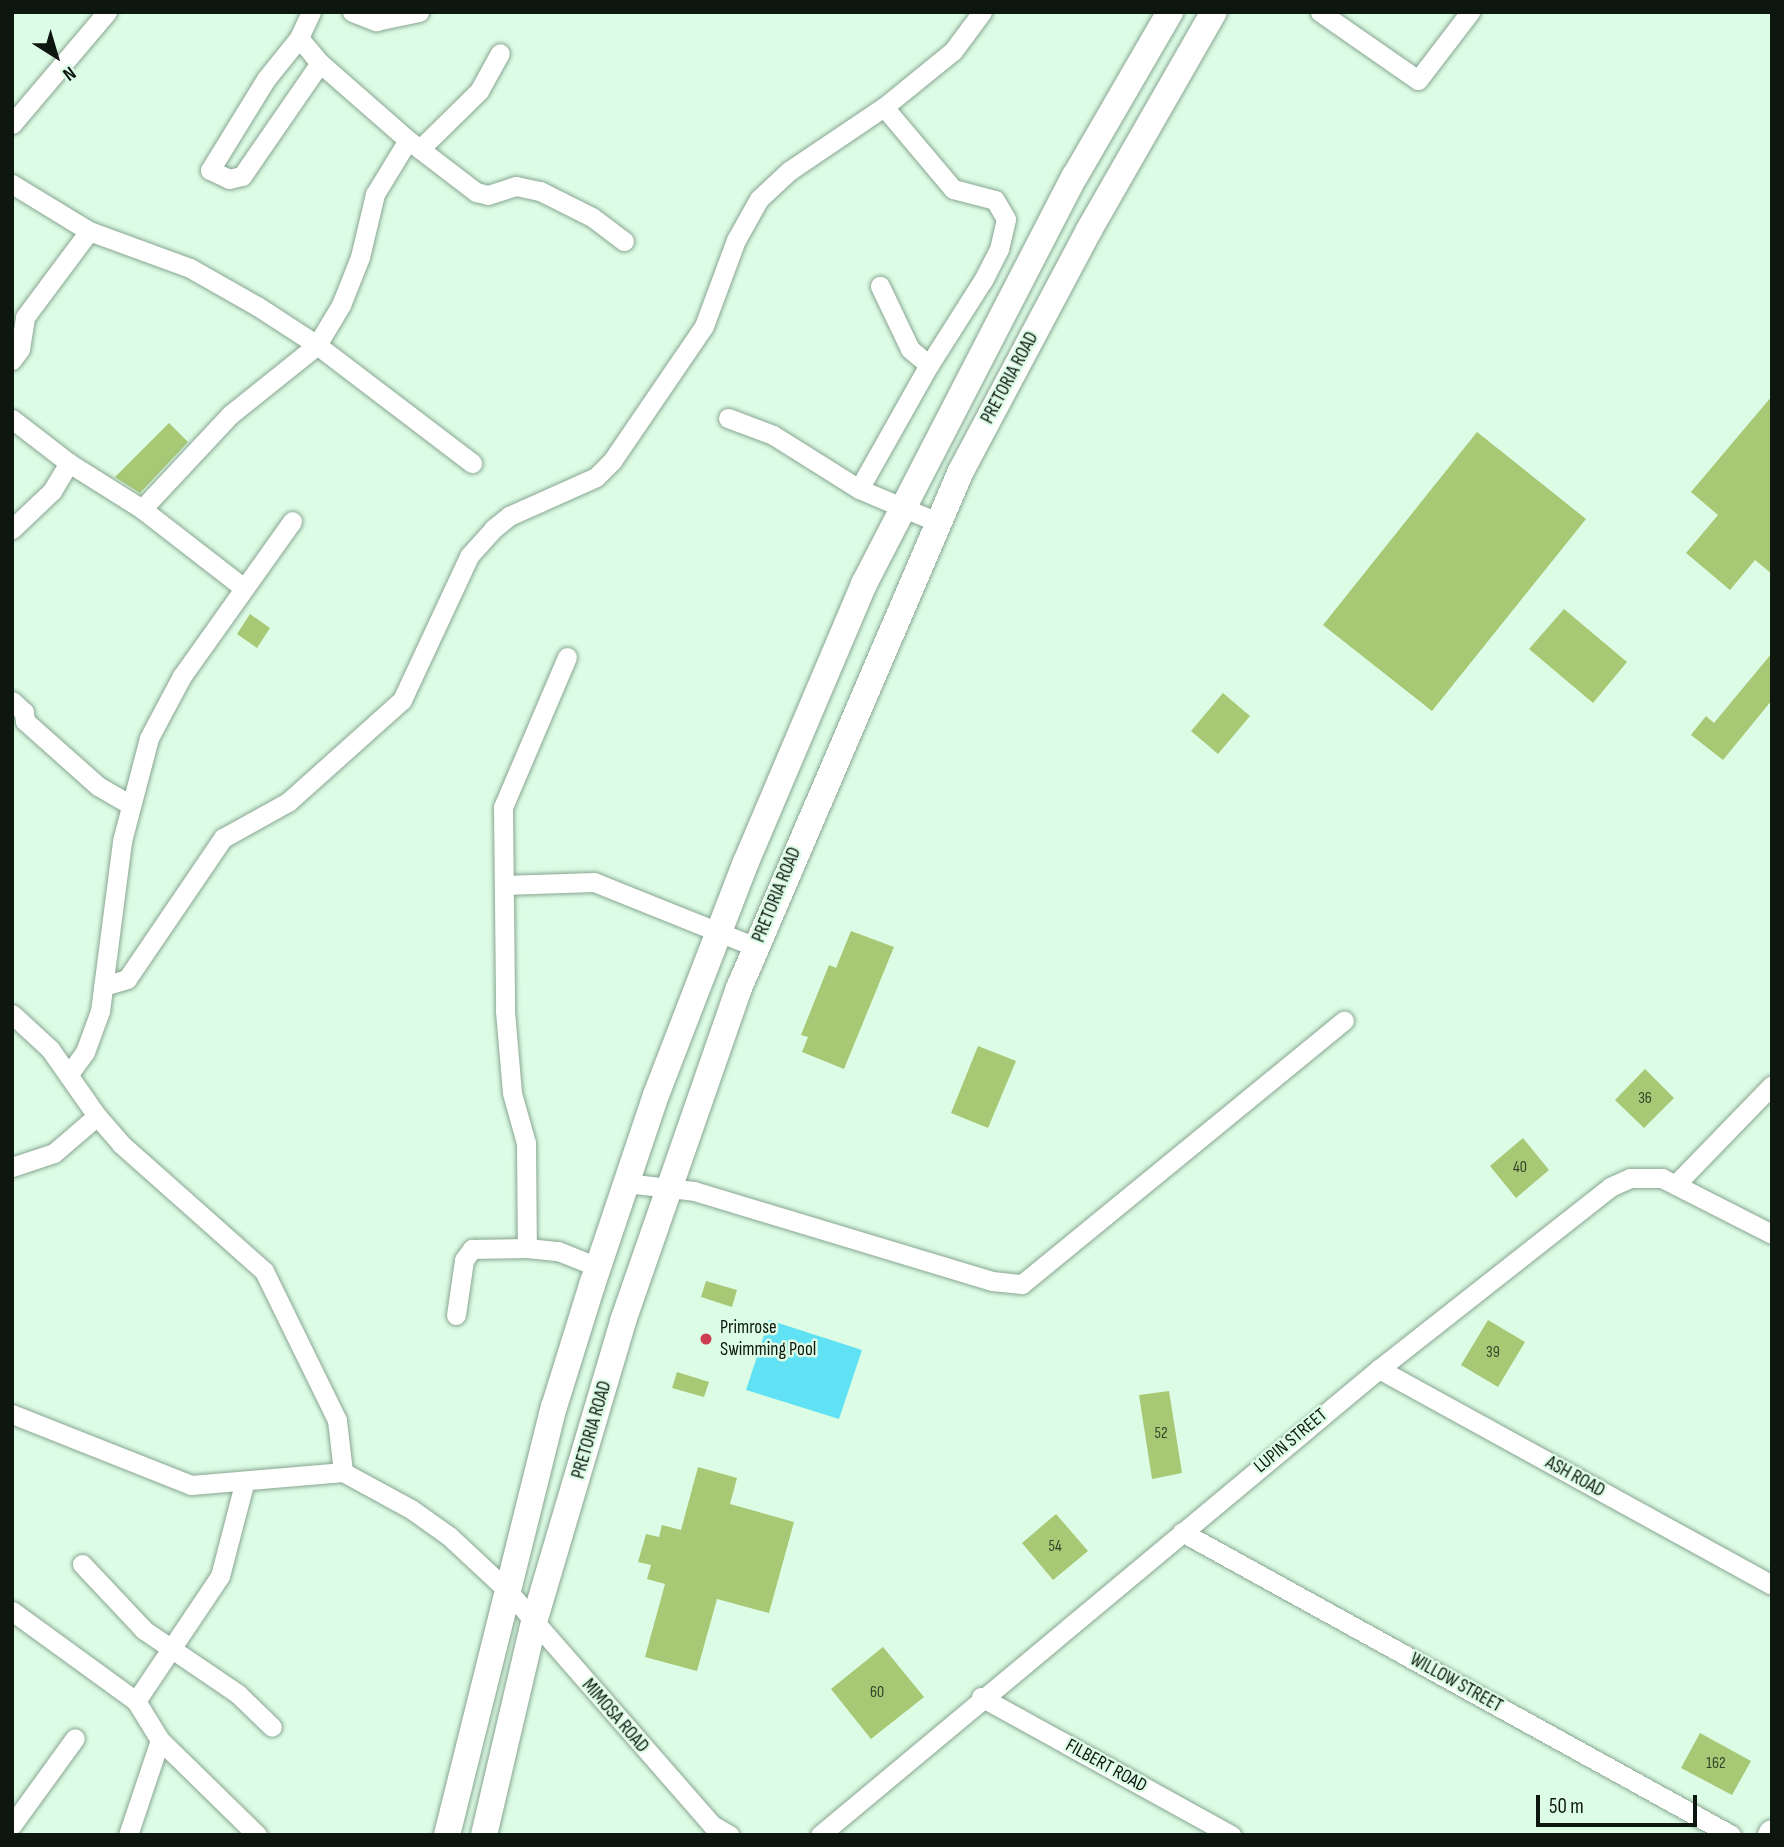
<!DOCTYPE html>
<html>
<head>
<meta charset="utf-8">
<style>
  body { margin:0 }
  #map { position:relative; width:1784px; height:1847px; overflow:hidden; background:#ddfce5; font-family:"Sofia Sans Condensed",sans-serif }
  div>[style] { position:absolute }
  .water>* { inset:0; background:#61e2f4 }
  .building>* { inset:0; background:#a7c874 }
  .roads { filter:drop-shadow(0 0 2px #88a590) drop-shadow(0 0 2px #88a590) }
  .street>* { height:19px; margin:-9.5px; padding:0 9.5px; transform-origin:9.5px; border-radius:9.5px; background:#fff }
  .secondary>* { height:26px; margin:-13px; padding:0 13px; transform-origin:13px; border-radius:13px; background:#fff }
  .dots>* { width:19px; height:19px; translate:-50% -50%; box-sizing:border-box; border:4px solid #ddfce5; border-radius:50% }
  span { translate:-50% -50%; white-space:nowrap; text-align:center; line-height:1.15; -webkit-text-stroke:5px #ddfce5; paint-order:stroke }
  .number-label { font-size:16px; color:#344329 }
  .number-label span { -webkit-text-stroke-width:0 }
  .street-label { font-size:19px; color:#0d1710 }
  .poi-label { font-size:19px; color:#0d1710 }
  .left { translate:0 -50%; text-align:left }
  .frame { position:absolute; inset:0; border:14px solid #0d1710; pointer-events:none }
  .north { position:absolute; left:21px; top:21px; width:70px; height:70px; -webkit-text-stroke:5px #ddfce5; paint-order:stroke; rotate:143deg; font-size:19px; font-weight:700; line-height:28px; text-align:center; color:#0d1710 }
  .north::after { content:''; display:block; margin:auto; width:24px; height:32px; background:#0d1710; clip-path:polygon(50% 0,100% 100%,50% 72%,0 100%) }
  .scale { position:absolute; left:1536px; top:1795px; width:161px; height:32px; box-sizing:border-box; border:4px solid #0d1710; border-top:0; padding-left:9px; font-size:21px; line-height:24px; white-space:nowrap; color:#0d1710; -webkit-text-stroke:5px #ddfce5; paint-order:stroke }
</style>
</head>
<body>
<div id="map">
  <div class="water">
    <i style="clip-path:polygon(769px 1320px,862px 1350px,839px 1419px,746px 1390px)"></i>
  </div>
  <div class="building">
    <i style="clip-path:polygon(1772px 396px,1772px 574px,1755px 560px,1730px 590px,1686px 553px,1718px 515px,1691px 492px)"></i>
    <i style="clip-path:polygon(169px 423px,188px 442px,140px 493px,118px 479px,115px 477px)"></i>
    <i style="clip-path:polygon(1477px 432px,1586px 519px,1432px 711px,1323px 625px)"></i>
    <i style="clip-path:polygon(1564px 609px,1627px 662px,1593px 703px,1529px 649px)"></i>
    <i style="clip-path:polygon(250px 614px,270px 628px,257px 648px,237px 634px)"></i>
    <i style="clip-path:polygon(1772px 653px,1772px 700px,1723px 760px,1691px 735px,1706px 716px,1714px 723px)"></i>
    <i style="clip-path:polygon(1223px 693px,1250px 716px,1218px 754px,1191px 731px)"></i>
    <i style="clip-path:polygon(851px 931px,894px 947px,844px 1069px,802px 1052px,808px 1037px,801px 1035px,829px 965px,836px 968px)"></i>
    <i style="clip-path:polygon(978px 1046px,1016px 1061px,988px 1128px,951px 1113px)"></i>
    <i style="clip-path:polygon(1645px 1069px,1674px 1098px,1644px 1128px,1615px 1100px)"></i>
    <i style="clip-path:polygon(1523px 1138px,1549px 1170px,1516px 1198px,1490px 1166px)"></i>
    <i style="clip-path:polygon(706px 1281px,737px 1290px,732px 1307px,701px 1297px)"></i>
    <i style="clip-path:polygon(1488px 1320px,1525px 1342px,1498px 1387px,1461px 1365px)"></i>
    <i style="clip-path:polygon(677px 1372px,709px 1382px,704px 1397px,672px 1388px)"></i>
    <i style="clip-path:polygon(1169px 1391px,1182px 1473px,1152px 1479px,1139px 1395px)"></i>
    <i style="clip-path:polygon(698px 1467px,737px 1478px,730px 1504px,794px 1522px,769px 1613px,717px 1599px,697px 1671px,645px 1657px,665px 1584px,647px 1579px,651px 1565px,638px 1562px,646px 1534px,659px 1537px,662px 1525px,681px 1530px)"></i>
    <i style="clip-path:polygon(1056px 1514px,1088px 1551px,1053px 1580px,1022px 1543px)"></i>
    <i style="clip-path:polygon(883px 1647px,924px 1697px,871px 1739px,831px 1689px)"></i>
    <i style="clip-path:polygon(1700px 1733px,1751px 1761px,1732px 1795px,1681px 1768px)"></i>
  </div>
  <div class="roads">
    <div class="street">
      <i style="left:311px;top:12px;width:29px;rotate:115deg"></i>
      <i style="left:299px;top:38px;width:33px;rotate:50deg"></i>
      <i style="left:320px;top:63px;width:117px;rotate:41.2deg"></i>
      <i style="left:408px;top:140px;width:86px;rotate:37.4deg"></i>
      <i style="left:476px;top:192px;width:12px;rotate:14deg"></i>
      <i style="left:488px;top:195px;width:29px;rotate:-18deg"></i>
      <i style="left:516px;top:186px;width:25px;rotate:12deg"></i>
      <i style="left:540px;top:191px;width:58px;rotate:26.6deg"></i>
      <i style="left:592px;top:217px;width:40px;rotate:37deg"></i>
      <i style="left:352px;top:12px;width:26px;rotate:21deg"></i>
      <i style="left:376px;top:21px;width:44px;rotate:-11.8deg"></i>
      <i style="left:1320px;top:12px;width:119px;rotate:34.8deg"></i>
      <i style="left:1418px;top:80px;width:86px;rotate:-52.6deg"></i>
      <i style="left:299px;top:38px;width:53px;rotate:128.8deg"></i>
      <i style="left:266px;top:79px;width:107px;rotate:121.6deg"></i>
      <i style="left:210px;top:170px;width:21px;rotate:25deg"></i>
      <i style="left:229px;top:179px;width:13px;rotate:-13deg"></i>
      <i style="left:242px;top:176px;width:137px;rotate:-55.4deg"></i>
      <i style="left:884px;top:107px;width:107px;rotate:49.9deg"></i>
      <i style="left:953px;top:189px;width:43px;rotate:14.7deg"></i>
      <i style="left:995px;top:200px;width:22px;rotate:60deg"></i>
      <i style="left:1006px;top:219px;width:31px;rotate:103deg"></i>
      <i style="left:999px;top:249px;width:35px;rotate:117deg"></i>
      <i style="left:983px;top:280px;width:101px;rotate:122.4deg"></i>
      <i style="left:12px;top:124px;width:147px;rotate:-49.7deg"></i>
      <i style="left:420px;top:149px;width:83px;rotate:-44.5deg"></i>
      <i style="left:479px;top:91px;width:43px;rotate:-61.1deg"></i>
      <i style="left:12px;top:184px;width:90px;rotate:31.4deg"></i>
      <i style="left:89px;top:231px;width:108px;rotate:20.1deg"></i>
      <i style="left:190px;top:268px;width:77px;rotate:29.6deg"></i>
      <i style="left:257px;top:306px;width:72px;rotate:33deg"></i>
      <i style="left:317px;top:345px;width:195px;rotate:37.3deg"></i>
      <i style="left:12px;top:360px;width:14px;rotate:-54deg"></i>
      <i style="left:20px;top:349px;width:32px;rotate:-81deg"></i>
      <i style="left:25px;top:317px;width:107px;rotate:-53.3deg"></i>
      <i style="left:728px;top:418px;width:48px;rotate:20.7deg"></i>
      <i style="left:773px;top:435px;width:102px;rotate:32.1deg"></i>
      <i style="left:859px;top:489px;width:85px;rotate:22.9deg"></i>
      <i style="left:12px;top:419px;width:72px;rotate:37.7deg"></i>
      <i style="left:69px;top:463px;width:86px;rotate:32.2deg"></i>
      <i style="left:142px;top:509px;width:130px;rotate:-46.9deg"></i>
      <i style="left:231px;top:414px;width:110px;rotate:-38.7deg"></i>
      <i style="left:317px;top:345px;width:47px;rotate:-59deg"></i>
      <i style="left:341px;top:305px;width:52px;rotate:-68.4deg"></i>
      <i style="left:360px;top:257px;width:65px;rotate:-76.6deg"></i>
      <i style="left:375px;top:194px;width:63px;rotate:-58.6deg"></i>
      <i style="left:859px;top:489px;width:142px;rotate:-60.6deg"></i>
      <i style="left:929px;top:365px;width:25px;rotate:-140deg"></i>
      <i style="left:910px;top:349px;width:70px;rotate:-115.5deg"></i>
      <i style="left:142px;top:509px;width:129px;rotate:37.8deg"></i>
      <i style="left:12px;top:529px;width:55px;rotate:-43.5deg"></i>
      <i style="left:52px;top:491px;width:33px;rotate:-59deg"></i>
      <i style="left:567px;top:657px;width:163px;rotate:113.1deg"></i>
      <i style="left:503px;top:807px;width:204px;rotate:89.4deg"></i>
      <i style="left:505px;top:1011px;width:82px;rotate:85.1deg"></i>
      <i style="left:512px;top:1093px;width:52px;rotate:74.4deg"></i>
      <i style="left:526px;top:1143px;width:105px;rotate:89.5deg"></i>
      <i style="left:527px;top:1248px;width:31px;rotate:6deg"></i>
      <i style="left:558px;top:1251px;width:43px;rotate:21.8deg"></i>
      <i style="left:12px;top:701px;width:16px;rotate:43deg"></i>
      <i style="left:24px;top:712px;width:9px;rotate:84deg"></i>
      <i style="left:25px;top:721px;width:98px;rotate:41.7deg"></i>
      <i style="left:98px;top:786px;width:38px;rotate:30deg"></i>
      <i style="left:504px;top:885px;width:90px;rotate:-1.9deg"></i>
      <i style="left:594px;top:882px;width:175px;rotate:21.9deg"></i>
      <i style="left:103px;top:986px;width:25px;rotate:-16deg"></i>
      <i style="left:127px;top:979px;width:171px;rotate:-55.8deg"></i>
      <i style="left:223px;top:838px;width:74px;rotate:-29deg"></i>
      <i style="left:288px;top:802px;width:153px;rotate:-41.8deg"></i>
      <i style="left:402px;top:700px;width:159px;rotate:-65deg"></i>
      <i style="left:469px;top:556px;width:36px;rotate:-48deg"></i>
      <i style="left:493px;top:529px;width:21px;rotate:-39deg"></i>
      <i style="left:509px;top:516px;width:95px;rotate:-24.1deg"></i>
      <i style="left:596px;top:477px;width:23px;rotate:-45deg"></i>
      <i style="left:612px;top:461px;width:163px;rotate:-55.7deg"></i>
      <i style="left:704px;top:326px;width:92px;rotate:-69.6deg"></i>
      <i style="left:736px;top:240px;width:47px;rotate:-60.7deg"></i>
      <i style="left:759px;top:199px;width:41px;rotate:-43deg"></i>
      <i style="left:789px;top:171px;width:115px;rotate:-34deg"></i>
      <i style="left:884px;top:107px;width:89px;rotate:-39.1deg"></i>
      <i style="left:953px;top:51px;width:49px;rotate:-53.4deg"></i>
      <i style="left:12px;top:1014px;width:52px;rotate:42.6deg"></i>
      <i style="left:50px;top:1049px;width:82px;rotate:55deg"></i>
      <i style="left:97px;top:1116px;width:57px;rotate:139.3deg"></i>
      <i style="left:54px;top:1153px;width:44px;rotate:161.6deg"></i>
      <i style="left:69px;top:1074px;width:27px;rotate:-54deg"></i>
      <i style="left:85px;top:1052px;width:44px;rotate:-69.9deg"></i>
      <i style="left:100px;top:1011px;width:171px;rotate:-82.6deg"></i>
      <i style="left:122px;top:841px;width:106px;rotate:-75.3deg"></i>
      <i style="left:149px;top:738px;width:70px;rotate:-62deg"></i>
      <i style="left:182px;top:676px;width:190px;rotate:-54.6deg"></i>
      <i style="left:97px;top:1116px;width:37px;rotate:49deg"></i>
      <i style="left:121px;top:1144px;width:191px;rotate:41.6deg"></i>
      <i style="left:264px;top:1271px;width:166px;rotate:63.9deg"></i>
      <i style="left:337px;top:1420px;width:52px;rotate:83.4deg"></i>
      <i style="left:626px;top:1183px;width:68px;rotate:6.7deg"></i>
      <i style="left:694px;top:1191px;width:311px;rotate:16.8deg"></i>
      <i style="left:992px;top:1281px;width:30px;rotate:6deg"></i>
      <i style="left:1022px;top:1284px;width:416px;rotate:-39.3deg"></i>
      <i style="left:1677px;top:1183px;width:136px;rotate:-45.9deg"></i>
      <i style="left:456px;top:1315px;width:56px;rotate:-81.7deg"></i>
      <i style="left:464px;top:1260px;width:14px;rotate:-54deg"></i>
      <i style="left:472px;top:1249px;width:55px;rotate:-1deg"></i>
      <i style="left:1379px;top:1369px;width:448px;rotate:28.8deg"></i>
      <i style="left:12px;top:1414px;width:193px;rotate:21.6deg"></i>
      <i style="left:191px;top:1485px;width:153px;rotate:-4.9deg"></i>
      <i style="left:343px;top:1472px;width:77px;rotate:28.6deg"></i>
      <i style="left:411px;top:1509px;width:47px;rotate:35.4deg"></i>
      <i style="left:449px;top:1536px;width:79px;rotate:43deg"></i>
      <i style="left:507px;top:1590px;width:312px;rotate:48.9deg"></i>
      <i style="left:712px;top:1825px;width:20px;rotate:30deg"></i>
      <i style="left:244px;top:1484px;width:95px;rotate:104.6deg"></i>
      <i style="left:220px;top:1576px;width:151px;rotate:123.9deg"></i>
      <i style="left:136px;top:1701px;width:46px;rotate:58.4deg"></i>
      <i style="left:160px;top:1740px;width:136px;rotate:44.4deg"></i>
      <i style="left:1182px;top:1532px;width:627px;rotate:28.89deg"></i>
      <i style="left:82px;top:1564px;width:91px;rotate:46.8deg"></i>
      <i style="left:144px;top:1630px;width:114px;rotate:34.2deg"></i>
      <i style="left:238px;top:1694px;width:47px;rotate:44.1deg"></i>
      <i style="left:12px;top:1611px;width:153px;rotate:36deg"></i>
      <i style="left:981px;top:1697px;width:286px;rotate:28.9deg"></i>
      <i style="left:12px;top:1825px;width:107px;rotate:-54.1deg"></i>
      <i style="left:128px;top:1835px;width:100px;rotate:-71.4deg"></i>
      <i style="left:820px;top:1835px;width:728px;rotate:-39.82deg"></i>
      <i style="left:1379px;top:1369px;width:294px;rotate:-38.2deg"></i>
      <i style="left:1610px;top:1187px;width:22px;rotate:-24deg"></i>
      <i style="left:1630px;top:1178px;width:32px"></i>
      <i style="left:1662px;top:1178px;width:123px;rotate:27deg"></i>
    </div>
    <div class="secondary">
      <i style="left:447px;top:1835px;width:441px;rotate:-76deg"></i>
      <i style="left:554px;top:1407px;width:128px;rotate:-72.7deg"></i>
      <i style="left:592px;top:1285px;width:200px;rotate:-71.4deg"></i>
      <i style="left:656px;top:1095px;width:250px;rotate:-68.9deg"></i>
      <i style="left:746px;top:862px;width:302px;rotate:-67deg"></i>
      <i style="left:864px;top:584px;width:459px;rotate:-62.7deg"></i>
      <i style="left:1075px;top:176px;width:190px;rotate:-59.9deg"></i>
      <i style="left:484px;top:1835px;width:219px;rotate:-76.8deg"></i>
      <i style="left:534px;top:1622px;width:314px;rotate:-73.5deg"></i>
      <i style="left:623px;top:1321px;width:353px;rotate:-70.8deg"></i>
      <i style="left:739px;top:988px;width:563px;rotate:-66.76deg"></i>
      <i style="left:961px;top:471px;width:273px;rotate:-62deg"></i>
      <i style="left:1089px;top:230px;width:251px;rotate:-60.2deg"></i>
      <i style="left:1771px;top:1835px;width:2px;rotate:-63deg"></i>
    </div>
  </div>
  <div class="dots">
    <i style="left:706px;top:1339px;background:#ce3d51"></i>
  </div>
  <div class="number-label">
    <span style="left:1645px;top:1099px">36</span>
    <span style="left:1520px;top:1168px">40</span>
    <span style="left:1493px;top:1353px">39</span>
    <span style="left:1161px;top:1434px">52</span>
    <span style="left:1055px;top:1547px">54</span>
    <span style="left:877px;top:1693px">60</span>
    <span style="left:1716px;top:1764px">162</span>
  </div>
  <div class="street-label">
    <span style="left:1010px;top:378px;rotate:-62deg">PRETORIA ROAD</span>
    <span style="left:777px;top:895px;rotate:-68deg">PRETORIA ROAD</span>
    <span style="left:592px;top:1430px;rotate:-74deg">PRETORIA ROAD</span>
    <span style="left:1291px;top:1441px;rotate:-40deg">LUPIN STREET</span>
    <span style="left:1575px;top:1477px;rotate:29deg">ASH ROAD</span>
    <span style="left:1456px;top:1683px;rotate:29deg">WILLOW STREET</span>
    <span style="left:615px;top:1716px;rotate:49deg">MIMOSA ROAD</span>
    <span style="left:1106px;top:1766px;rotate:29deg">FILBERT ROAD</span>
  </div>
  <div class="poi-label">
    <span class="left" style="left:720px;top:1339px">Primrose<br>Swimming Pool</span>
  </div>
  <div class="frame"></div>
  <div class="north">N</div>
  <div class="scale">50 m</div>
</div>
</body>
</html>
